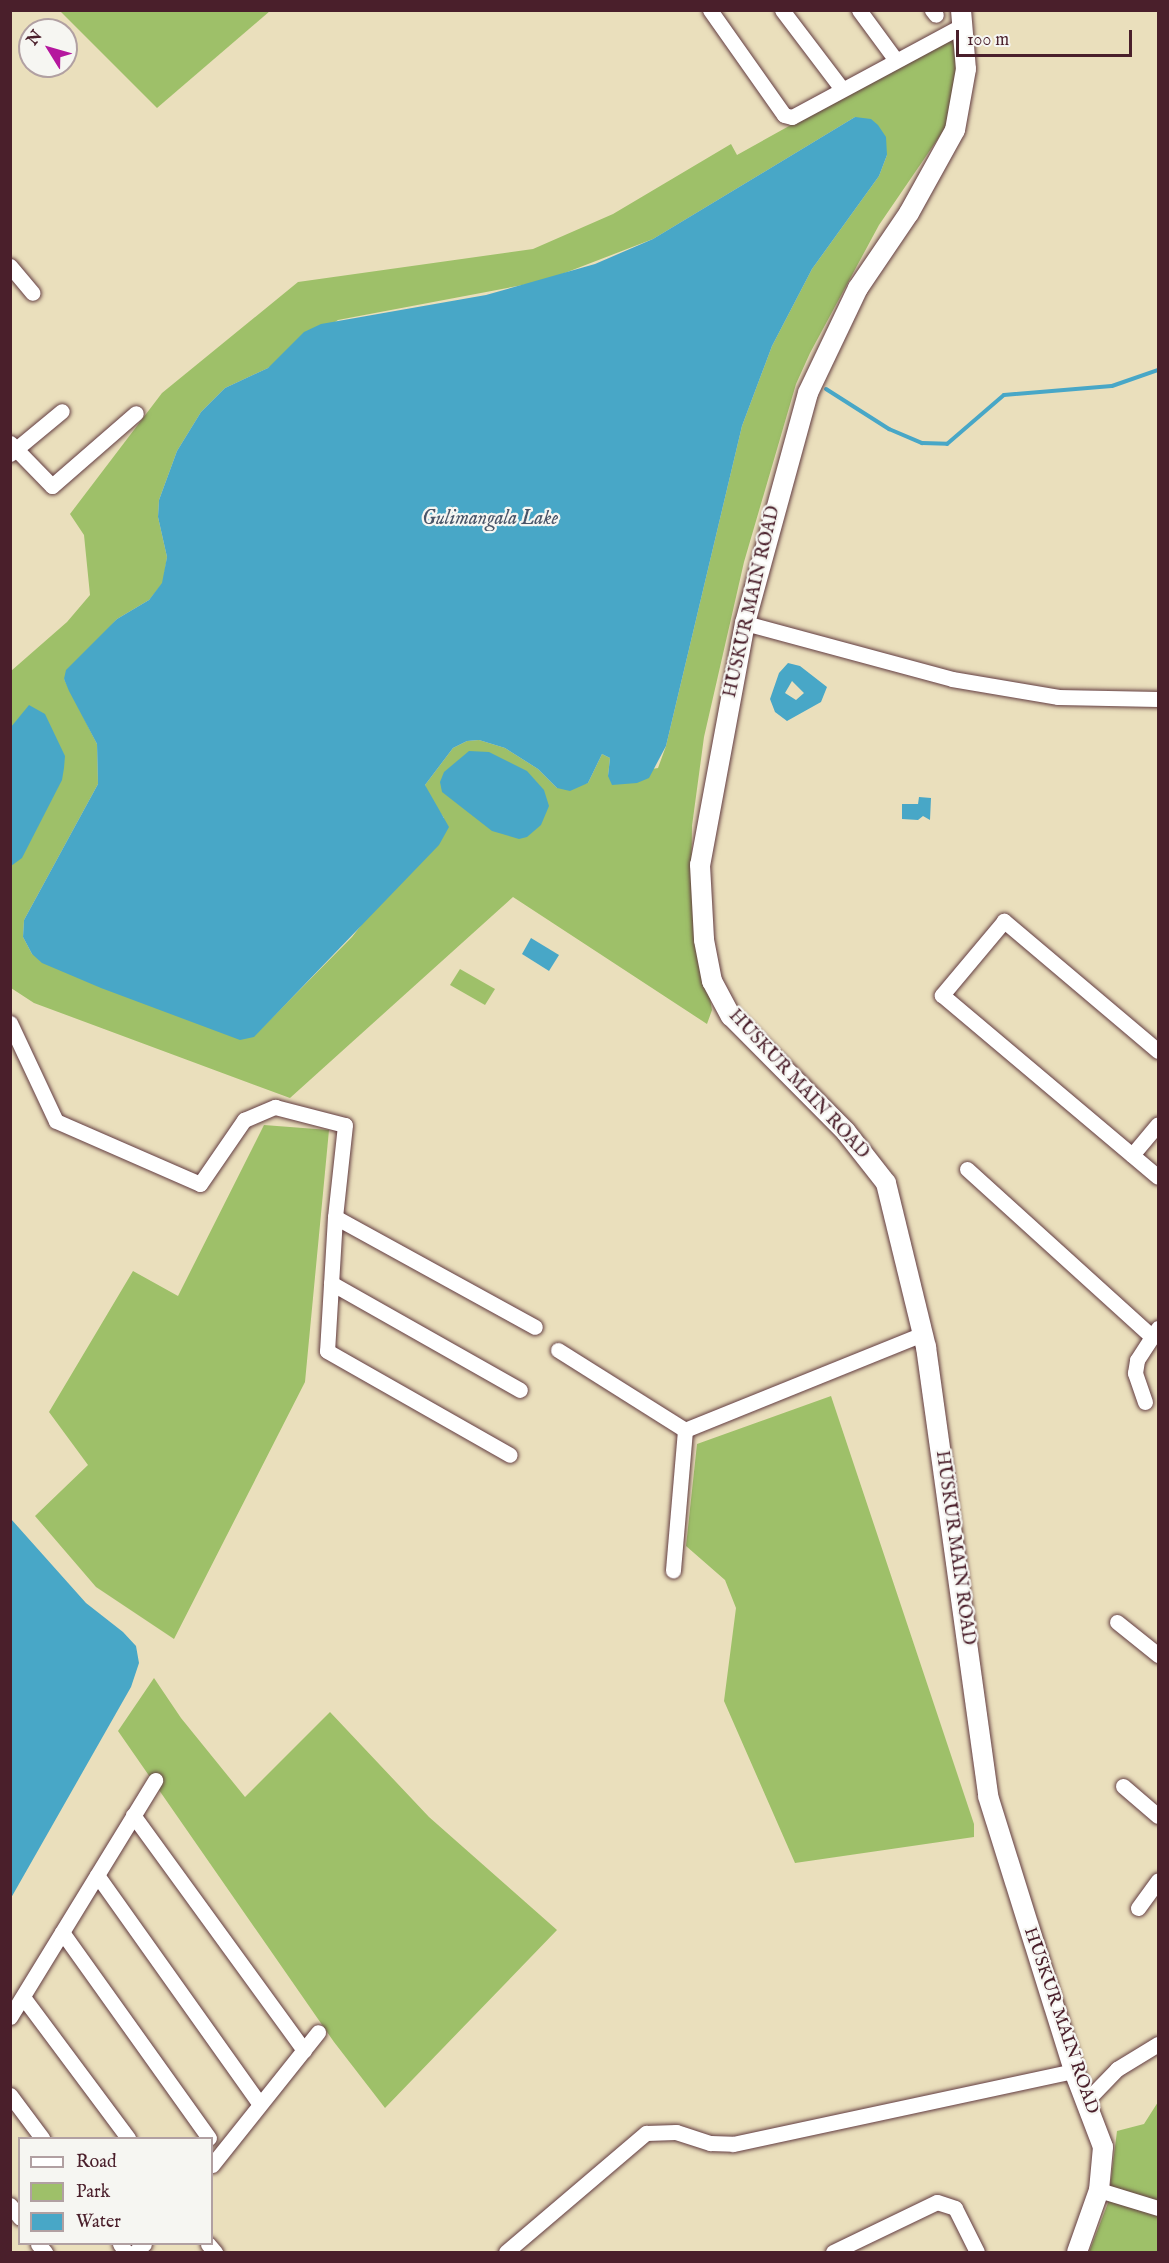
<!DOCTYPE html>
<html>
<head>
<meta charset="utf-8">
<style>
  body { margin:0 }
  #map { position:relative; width:1169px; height:2263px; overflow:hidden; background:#eadfbc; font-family:"IM FELL English",serif }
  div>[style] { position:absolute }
  .green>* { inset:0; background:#9ec069 }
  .water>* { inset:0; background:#48a7c7 }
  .stream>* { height:4px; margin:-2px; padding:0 2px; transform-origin:2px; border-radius:2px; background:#48a7c7 }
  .roads { filter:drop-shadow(0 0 2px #623c41) drop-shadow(0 0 2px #623c41) }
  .minor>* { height:15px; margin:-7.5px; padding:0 7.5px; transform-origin:7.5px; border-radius:7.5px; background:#fff }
  .major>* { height:20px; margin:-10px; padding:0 10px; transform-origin:10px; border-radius:10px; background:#fff }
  span { translate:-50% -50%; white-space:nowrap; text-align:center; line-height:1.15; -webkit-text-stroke:4.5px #f6f6f2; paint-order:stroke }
  .street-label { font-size:18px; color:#4a1f2b }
  .water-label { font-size:20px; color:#495569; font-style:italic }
  .frame { position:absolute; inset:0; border:12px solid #4a1f2b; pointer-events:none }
  .legend { position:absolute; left:18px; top:2137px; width:195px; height:108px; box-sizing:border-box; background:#f6f6f2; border:2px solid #b1a0a2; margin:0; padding:8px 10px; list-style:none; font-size:18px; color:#4a1f2b }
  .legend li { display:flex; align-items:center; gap:12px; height:30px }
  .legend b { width:30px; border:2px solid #b1a0a2 }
  .north { position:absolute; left:18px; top:18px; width:60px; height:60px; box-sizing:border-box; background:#f6f6f2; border:2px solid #b1a0a2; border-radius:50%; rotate:307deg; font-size:16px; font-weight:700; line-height:24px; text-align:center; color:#4a1f2b }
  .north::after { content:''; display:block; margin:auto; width:21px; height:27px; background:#b5179e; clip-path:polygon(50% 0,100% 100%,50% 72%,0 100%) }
  .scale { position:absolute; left:956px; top:30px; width:176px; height:27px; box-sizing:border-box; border:3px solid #4a1f2b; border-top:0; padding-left:8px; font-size:18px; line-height:21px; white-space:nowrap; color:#4a1f2b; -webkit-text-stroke:4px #f6f6f2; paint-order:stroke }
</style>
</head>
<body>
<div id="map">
  <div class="green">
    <i style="clip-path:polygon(60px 11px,60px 10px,270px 11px,157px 108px)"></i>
    <i style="clip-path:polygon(evenodd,955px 34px,958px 74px,946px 127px,879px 225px,810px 353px,796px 384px,744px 562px,704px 737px,692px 826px,691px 887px,712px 1010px,707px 1024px,513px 897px,290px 1098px,34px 1003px,11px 988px,11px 671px,67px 622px,90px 595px,84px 535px,70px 514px,162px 393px,298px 282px,533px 249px,613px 214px,731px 144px,737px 155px,955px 34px,855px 117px,887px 155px,879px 176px,812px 269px,772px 346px,742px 426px,666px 746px,658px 768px,608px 776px,610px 758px,602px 754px,588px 783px,557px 788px,538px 769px,505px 748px,479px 740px,467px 741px,453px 748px,425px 785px,427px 794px,444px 818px,352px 937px,254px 1036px,32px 954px,23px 937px,24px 920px,98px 784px,97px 744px,64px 679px,117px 619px,149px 600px,163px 583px,167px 557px,158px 517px,159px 500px,177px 451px,201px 412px,225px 388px,268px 368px,338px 320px,544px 281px,653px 239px,855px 117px)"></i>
    <i style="clip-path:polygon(460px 969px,495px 989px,485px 1005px,450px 985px)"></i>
    <i style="clip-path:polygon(264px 1125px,329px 1130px,305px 1382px,174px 1639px,96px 1587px,35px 1516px,88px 1465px,49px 1412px,133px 1271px,178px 1296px)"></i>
    <i style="clip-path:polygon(831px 1396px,974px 1824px,974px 1837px,795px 1863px,724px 1701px,736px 1608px,725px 1580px,686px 1546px,697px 1444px)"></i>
    <i style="clip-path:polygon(154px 1678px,181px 1718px,245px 1797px,330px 1712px,429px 1817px,557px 1930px,385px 2108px,334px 2042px,118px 1731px)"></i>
    <i style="clip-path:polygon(1158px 2102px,1158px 2252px,1089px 2252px,1108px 2203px,1117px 2131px,1144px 2124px)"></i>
  </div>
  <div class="water">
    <i style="clip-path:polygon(855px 117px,871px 119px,878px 125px,886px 137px,887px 155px,879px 176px,812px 269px,772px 346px,742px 426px,666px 746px,649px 778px,637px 783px,612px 785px,608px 776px,610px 758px,602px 754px,588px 783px,570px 791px,557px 788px,538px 769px,505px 748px,479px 740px,467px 741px,453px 748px,425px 785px,449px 827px,439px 845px,254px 1037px,240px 1040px,101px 988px,42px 963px,32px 954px,23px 937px,24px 920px,98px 784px,97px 744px,69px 691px,64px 679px,66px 670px,117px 619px,149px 600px,162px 583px,167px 557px,158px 517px,159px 500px,177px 451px,201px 412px,225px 388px,268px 368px,304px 332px,321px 324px,486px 295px,595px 264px,653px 239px)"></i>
    <i style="clip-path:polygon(evenodd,788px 663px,800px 666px,827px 687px,821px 702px,787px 721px,775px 712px,770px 699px,779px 673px,788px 663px,792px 681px,804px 693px,796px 700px,785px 693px,792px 681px)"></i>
    <i style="clip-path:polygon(29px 705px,45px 714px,65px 756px,64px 768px,62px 780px,22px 858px,11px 866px,11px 727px)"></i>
    <i style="clip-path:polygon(469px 751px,489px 752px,527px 771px,544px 790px,549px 806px,541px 825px,527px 837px,519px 839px,492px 831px,442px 792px,440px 782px,444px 772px)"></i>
    <i style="clip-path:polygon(919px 797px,931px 798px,930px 820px,923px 816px,918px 820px,902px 819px,902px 804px,918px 804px)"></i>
    <i style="clip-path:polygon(531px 938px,559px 955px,549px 971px,522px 954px)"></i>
    <i style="clip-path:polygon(11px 1519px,86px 1603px,123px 1632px,136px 1646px,139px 1663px,131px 1687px,11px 1898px)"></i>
  </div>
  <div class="stream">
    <i style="left:826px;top:389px;width:75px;rotate:32.4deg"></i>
    <i style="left:889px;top:429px;width:36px;rotate:23deg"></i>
    <i style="left:922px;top:443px;width:25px;rotate:2deg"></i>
    <i style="left:947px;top:444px;width:75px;rotate:-40.7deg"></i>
    <i style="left:1004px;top:395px;width:108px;rotate:-4.8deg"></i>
    <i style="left:1112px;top:386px;width:49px;rotate:-19.2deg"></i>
  </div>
  <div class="roads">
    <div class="minor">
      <i style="left:710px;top:10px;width:128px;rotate:54.8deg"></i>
      <i style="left:784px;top:115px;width:8px;rotate:14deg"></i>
      <i style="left:792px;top:117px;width:194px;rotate:-28.3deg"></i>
      <i style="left:782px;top:10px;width:99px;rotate:52.8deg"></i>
      <i style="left:859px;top:10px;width:61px;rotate:53.7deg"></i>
      <i style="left:932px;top:10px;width:6px;rotate:51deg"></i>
      <i style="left:10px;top:266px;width:35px;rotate:50deg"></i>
      <i style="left:10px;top:443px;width:60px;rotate:45.7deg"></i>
      <i style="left:52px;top:486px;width:111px;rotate:-41deg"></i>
      <i style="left:10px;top:454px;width:67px;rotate:-39.6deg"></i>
      <i style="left:745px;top:623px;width:214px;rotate:15.1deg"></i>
      <i style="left:952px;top:679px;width:108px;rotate:9.6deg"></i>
      <i style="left:1058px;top:697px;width:100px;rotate:1.1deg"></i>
      <i style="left:10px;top:1023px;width:108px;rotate:64.9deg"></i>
      <i style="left:56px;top:1121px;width:157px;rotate:23.6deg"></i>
      <i style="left:200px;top:1184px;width:78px;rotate:-55.5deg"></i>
      <i style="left:244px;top:1120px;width:34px;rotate:-23deg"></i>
      <i style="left:275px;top:1107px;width:72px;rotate:14.4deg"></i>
      <i style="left:345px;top:1125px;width:93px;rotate:96.2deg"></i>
      <i style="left:335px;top:1217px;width:228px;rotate:28.8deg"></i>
      <i style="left:1158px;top:1051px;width:202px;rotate:-139.8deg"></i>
      <i style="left:1004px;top:921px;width:97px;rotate:130deg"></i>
      <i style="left:942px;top:995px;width:282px;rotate:40.1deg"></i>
      <i style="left:1132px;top:1155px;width:40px;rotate:-50deg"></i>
      <i style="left:967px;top:1169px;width:250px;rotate:42.2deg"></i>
      <i style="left:1152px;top:1337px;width:11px;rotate:-56deg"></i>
      <i style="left:335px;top:1217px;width:134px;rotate:93.4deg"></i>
      <i style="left:327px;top:1351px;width:210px;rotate:29.6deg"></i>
      <i style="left:331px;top:1283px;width:217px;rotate:29.5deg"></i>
      <i style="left:558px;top:1350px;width:150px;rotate:32.2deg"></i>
      <i style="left:685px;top:1430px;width:141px;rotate:94.9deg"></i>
      <i style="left:1145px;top:1402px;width:31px;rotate:-109deg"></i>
      <i style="left:1135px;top:1373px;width:13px;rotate:-81deg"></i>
      <i style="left:1137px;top:1360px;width:27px;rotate:-57deg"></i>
      <i style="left:685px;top:1430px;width:257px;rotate:-22deg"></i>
      <i style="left:1117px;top:1622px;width:53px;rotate:38.8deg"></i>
      <i style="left:1123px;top:1786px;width:46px;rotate:40.6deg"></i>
      <i style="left:133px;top:1815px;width:291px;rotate:54deg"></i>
      <i style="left:97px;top:1875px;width:281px;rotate:54.6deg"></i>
      <i style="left:1138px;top:1908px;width:34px;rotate:-54deg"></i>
      <i style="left:62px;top:1932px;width:253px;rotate:54.5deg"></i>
      <i style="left:23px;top:1997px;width:176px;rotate:53.3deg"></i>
      <i style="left:10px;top:2017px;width:278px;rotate:-58.5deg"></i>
      <i style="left:10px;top:2095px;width:54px;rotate:53.3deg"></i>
      <i style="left:1087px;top:2100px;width:43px;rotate:-45.9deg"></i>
      <i style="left:1117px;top:2069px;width:48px;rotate:-31.4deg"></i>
      <i style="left:212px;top:2165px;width:170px;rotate:-51.4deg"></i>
      <i style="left:1099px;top:2190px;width:62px;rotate:17deg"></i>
      <i style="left:10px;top:2205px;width:16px;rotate:52deg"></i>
      <i style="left:38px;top:2244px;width:11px;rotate:49deg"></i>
      <i style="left:120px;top:2244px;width:10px;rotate:53deg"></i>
      <i style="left:208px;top:2244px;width:11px;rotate:49deg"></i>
      <i style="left:135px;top:2252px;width:12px;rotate:-42deg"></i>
      <i style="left:506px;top:2252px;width:184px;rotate:-40.4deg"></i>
      <i style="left:646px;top:2133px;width:30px;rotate:-2deg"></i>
      <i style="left:676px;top:2132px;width:36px;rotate:18deg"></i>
      <i style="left:710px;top:2143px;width:23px;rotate:2deg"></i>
      <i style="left:733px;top:2144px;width:349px;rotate:-12.1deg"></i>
      <i style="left:833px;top:2252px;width:115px;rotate:-25.7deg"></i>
      <i style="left:937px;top:2202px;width:19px;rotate:18deg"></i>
      <i style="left:955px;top:2208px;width:49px;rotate:63.4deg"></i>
    </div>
    <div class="major">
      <i style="left:961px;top:10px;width:59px;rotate:85.2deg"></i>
      <i style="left:966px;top:69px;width:62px;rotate:100.2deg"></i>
      <i style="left:955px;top:130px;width:95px;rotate:119deg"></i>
      <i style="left:909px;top:213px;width:91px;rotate:124.2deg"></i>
      <i style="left:858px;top:288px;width:116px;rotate:115.5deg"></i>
      <i style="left:808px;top:393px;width:238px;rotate:105.3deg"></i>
      <i style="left:745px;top:623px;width:246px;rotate:100.5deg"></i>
      <i style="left:700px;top:865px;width:75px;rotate:86.9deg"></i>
      <i style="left:704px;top:940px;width:42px;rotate:79deg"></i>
      <i style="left:712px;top:981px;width:40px;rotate:62deg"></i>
      <i style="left:731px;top:1016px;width:163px;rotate:45.2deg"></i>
      <i style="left:846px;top:1132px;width:65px;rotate:51.9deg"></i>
      <i style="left:886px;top:1183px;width:169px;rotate:76.3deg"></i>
      <i style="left:926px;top:1347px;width:453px;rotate:82.1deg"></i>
      <i style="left:988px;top:1796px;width:288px;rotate:72.6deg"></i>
      <i style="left:1074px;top:2071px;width:81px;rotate:69.1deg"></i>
      <i style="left:1103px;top:2147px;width:43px;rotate:95.3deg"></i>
      <i style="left:1099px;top:2190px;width:66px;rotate:109.5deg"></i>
    </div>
  </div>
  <div class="street-label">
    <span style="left:753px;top:602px;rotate:-77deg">HUSKUR MAIN ROAD</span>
    <span style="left:798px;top:1085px;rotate:47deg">HUSKUR MAIN ROAD</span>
    <span style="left:954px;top:1548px;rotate:82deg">HUSKUR MAIN ROAD</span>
    <span style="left:1060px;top:2021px;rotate:71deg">HUSKUR MAIN ROAD</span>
  </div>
  <div class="water-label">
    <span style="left:490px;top:518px">Gulimangala Lake</span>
  </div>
  <div class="frame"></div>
  <ul class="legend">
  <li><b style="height:8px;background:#fff"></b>Road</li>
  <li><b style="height:16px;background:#9ec069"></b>Park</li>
  <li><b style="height:16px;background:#48a7c7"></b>Water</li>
  </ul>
  <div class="north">N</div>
  <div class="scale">100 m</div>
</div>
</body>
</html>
